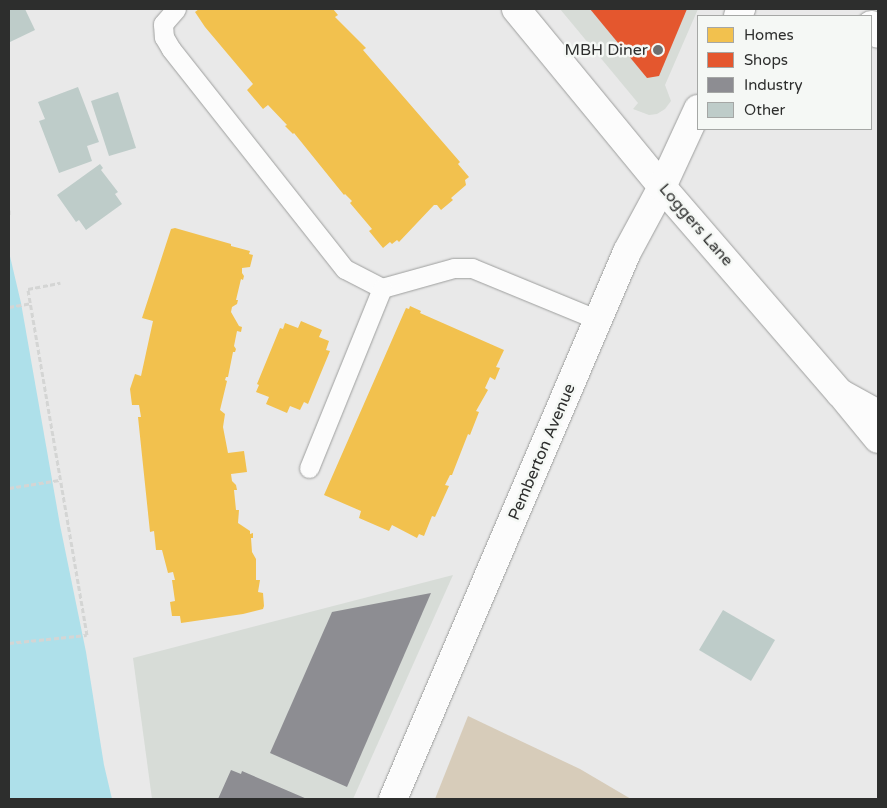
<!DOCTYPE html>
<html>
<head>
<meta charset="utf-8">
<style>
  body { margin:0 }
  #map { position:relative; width:887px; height:808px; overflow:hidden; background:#e9e9e9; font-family:"Varela Round",sans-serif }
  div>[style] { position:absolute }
  .built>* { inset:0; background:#d7dcd7 }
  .green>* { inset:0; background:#d7ccba }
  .water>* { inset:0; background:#aee0ea }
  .homes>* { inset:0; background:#f2c14e }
  .shops>* { inset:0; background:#e4572e }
  .industry>* { inset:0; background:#8d8d92 }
  .building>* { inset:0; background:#beccc9 }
  .path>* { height:3px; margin-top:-1.5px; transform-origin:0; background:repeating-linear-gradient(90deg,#d4d5d4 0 5px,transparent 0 7.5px) }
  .roads { filter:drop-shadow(0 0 1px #9d9e9d) drop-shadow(0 0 1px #9d9e9d) }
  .lane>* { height:19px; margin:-9.5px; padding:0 9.5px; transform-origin:9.5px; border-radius:9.5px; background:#fcfcfc }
  .street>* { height:28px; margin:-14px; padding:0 14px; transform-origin:14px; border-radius:14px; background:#fcfcfc }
  .secondary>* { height:28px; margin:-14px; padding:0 14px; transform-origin:14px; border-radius:14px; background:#fcfcfc }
  .dots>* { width:14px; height:14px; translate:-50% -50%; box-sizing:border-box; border:2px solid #f5f8f5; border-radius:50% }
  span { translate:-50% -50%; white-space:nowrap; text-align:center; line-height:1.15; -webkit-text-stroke:5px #f5f8f5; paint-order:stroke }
  .poi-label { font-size:16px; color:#2d2e2d }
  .right { translate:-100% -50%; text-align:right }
  .street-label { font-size:16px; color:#2d2e2d }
  .frame { position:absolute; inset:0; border:10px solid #2d2e2d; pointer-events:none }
  .legend { position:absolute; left:697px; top:15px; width:175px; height:115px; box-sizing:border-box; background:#f5f8f5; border:1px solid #a5a7a5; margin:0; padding:6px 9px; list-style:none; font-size:15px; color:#2d2e2d }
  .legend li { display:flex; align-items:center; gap:10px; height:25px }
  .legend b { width:25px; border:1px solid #a5a7a5 }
</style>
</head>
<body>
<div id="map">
  <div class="built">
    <i style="clip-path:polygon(560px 9px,698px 9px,665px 85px,671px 101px,665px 109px,657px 114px,649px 115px,633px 109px,638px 103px)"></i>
    <i style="clip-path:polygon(453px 575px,353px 799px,152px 799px,133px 658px)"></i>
  </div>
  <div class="green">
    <i style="clip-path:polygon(468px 716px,580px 769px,631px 799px,435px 799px)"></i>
  </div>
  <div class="water">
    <i style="clip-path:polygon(9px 252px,21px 303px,60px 525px,86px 652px,104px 765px,112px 799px,9px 799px)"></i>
  </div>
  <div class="homes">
    <i style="clip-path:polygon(199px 9px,333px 9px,338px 15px,335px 17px,366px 48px,363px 50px,460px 162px,458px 164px,469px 177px,465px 180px,466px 185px,451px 198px,453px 200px,441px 210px,437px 205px,434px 205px,399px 242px,397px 240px,392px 244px,390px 242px,383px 248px,369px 231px,372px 229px,350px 203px,352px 201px,345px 194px,344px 195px,294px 133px,293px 134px,285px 126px,287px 125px,268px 105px,263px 109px,247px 90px,253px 84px,205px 27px,195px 12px)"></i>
    <i style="clip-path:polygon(175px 228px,231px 244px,231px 246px,250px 251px,249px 254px,253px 255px,250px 267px,242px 268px,242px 273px,244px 276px,243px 280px,241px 279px,236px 300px,238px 300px,237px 304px,232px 307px,231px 312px,239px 326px,242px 327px,241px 332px,237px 331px,234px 346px,236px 349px,235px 352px,233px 352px,228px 377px,226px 377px,225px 380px,227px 381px,220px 410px,225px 414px,223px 427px,228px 453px,244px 451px,247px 472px,231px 474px,232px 481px,236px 485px,237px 490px,234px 490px,236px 510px,239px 510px,238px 523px,250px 531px,250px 534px,253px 533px,253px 538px,251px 538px,252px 552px,256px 559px,256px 580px,260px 580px,258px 592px,263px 593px,264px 606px,263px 609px,243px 614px,181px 623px,180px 616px,172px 616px,170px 602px,175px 601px,172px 580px,175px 580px,173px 572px,168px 573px,162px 550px,156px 550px,154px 531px,150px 532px,138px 417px,141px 417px,139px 405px,132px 405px,130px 389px,135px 374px,141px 376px,153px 321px,142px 318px,171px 229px)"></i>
    <i style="clip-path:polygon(410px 306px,421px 311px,420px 313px,504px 350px,496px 367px,500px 368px,495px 380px,490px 377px,485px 388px,488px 390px,476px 411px,479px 412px,470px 435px,468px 434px,452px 475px,450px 475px,445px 485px,449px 486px,435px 517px,432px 516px,424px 536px,419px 534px,417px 538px,392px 525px,389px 531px,359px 518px,361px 511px,324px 495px,406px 308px,409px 309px)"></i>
    <i style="clip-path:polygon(301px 321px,322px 330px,319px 337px,329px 341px,326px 350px,330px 351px,308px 404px,304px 402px,300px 410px,290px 406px,287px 413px,266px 404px,269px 397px,256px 392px,259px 385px,257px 384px,280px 328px,283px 329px,285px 323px,298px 328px)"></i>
  </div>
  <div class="shops">
    <i style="clip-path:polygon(590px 9px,687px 9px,659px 76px,647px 78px)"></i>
  </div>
  <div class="industry">
    <i style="clip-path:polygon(431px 593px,347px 787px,270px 753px,332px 612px)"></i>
    <i style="clip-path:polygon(231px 770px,241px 774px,242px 771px,307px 799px,218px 799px)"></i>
  </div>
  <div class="building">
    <i style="clip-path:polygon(9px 9px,25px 9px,35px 30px,10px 42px)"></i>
    <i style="clip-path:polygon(78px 87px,99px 142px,87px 146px,92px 161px,59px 173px,39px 121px,45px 119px,38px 102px)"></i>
    <i style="clip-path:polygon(118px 92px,136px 148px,109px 156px,91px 101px)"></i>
    <i style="clip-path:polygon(100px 164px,103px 168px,101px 170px,118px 192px,115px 194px,122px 204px,86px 230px,79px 220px,76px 222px,57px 195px)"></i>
    <i style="clip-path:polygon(723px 610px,775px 640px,751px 681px,699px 650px)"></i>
  </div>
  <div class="path">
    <i style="left:9px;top:210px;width:7px;rotate:90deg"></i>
    <i style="left:9px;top:307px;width:22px;rotate:-10deg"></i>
    <i style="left:9px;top:488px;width:51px;rotate:-9.1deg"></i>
    <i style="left:9px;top:643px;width:78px;rotate:-5.9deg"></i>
    <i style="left:87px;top:635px;width:351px;rotate:-99.7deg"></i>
    <i style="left:28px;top:289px;width:33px;rotate:-11deg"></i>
  </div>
  <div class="roads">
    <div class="lane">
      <i style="left:176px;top:9px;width:20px;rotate:131deg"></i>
      <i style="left:163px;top:24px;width:13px;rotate:86deg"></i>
      <i style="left:164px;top:37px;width:14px;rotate:60deg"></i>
      <i style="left:171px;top:49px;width:280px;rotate:51.7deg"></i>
      <i style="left:345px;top:269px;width:42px;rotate:27.2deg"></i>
      <i style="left:382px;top:288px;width:75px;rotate:-15.5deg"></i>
      <i style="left:454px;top:268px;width:18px"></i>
      <i style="left:472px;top:268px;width:136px;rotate:22.4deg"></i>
      <i style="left:309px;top:468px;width:194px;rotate:-67.9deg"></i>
    </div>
    <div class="street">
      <i style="left:841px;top:394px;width:58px;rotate:50.6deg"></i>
      <i style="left:393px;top:799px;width:595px;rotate:-66.84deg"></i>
      <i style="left:627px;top:252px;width:74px;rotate:-61.7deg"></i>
    </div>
    <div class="secondary">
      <i style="left:516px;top:9px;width:230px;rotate:50.6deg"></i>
      <i style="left:662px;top:187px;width:272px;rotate:49.2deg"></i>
      <i style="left:840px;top:393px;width:43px;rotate:28.9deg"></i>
      <i style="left:738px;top:16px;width:8px;rotate:-67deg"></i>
      <i style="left:871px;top:25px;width:11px;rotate:52deg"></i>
      <i style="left:662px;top:187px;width:86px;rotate:-65.2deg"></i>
    </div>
  </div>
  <div class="dots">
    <i style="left:658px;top:50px;background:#6f6f6f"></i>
  </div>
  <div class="poi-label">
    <span class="right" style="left:648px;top:50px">MBH Diner</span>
  </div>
  <div class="street-label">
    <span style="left:696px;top:225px;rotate:49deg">Loggers Lane</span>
    <span style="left:542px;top:452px;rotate:-67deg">Pemberton Avenue</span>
  </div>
  <div class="frame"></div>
  <ul class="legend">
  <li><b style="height:14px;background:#f2c14e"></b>Homes</li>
  <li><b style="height:14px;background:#e4572e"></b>Shops</li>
  <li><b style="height:14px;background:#8d8d92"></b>Industry</li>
  <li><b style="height:14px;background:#beccc9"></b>Other</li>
  </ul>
</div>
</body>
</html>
